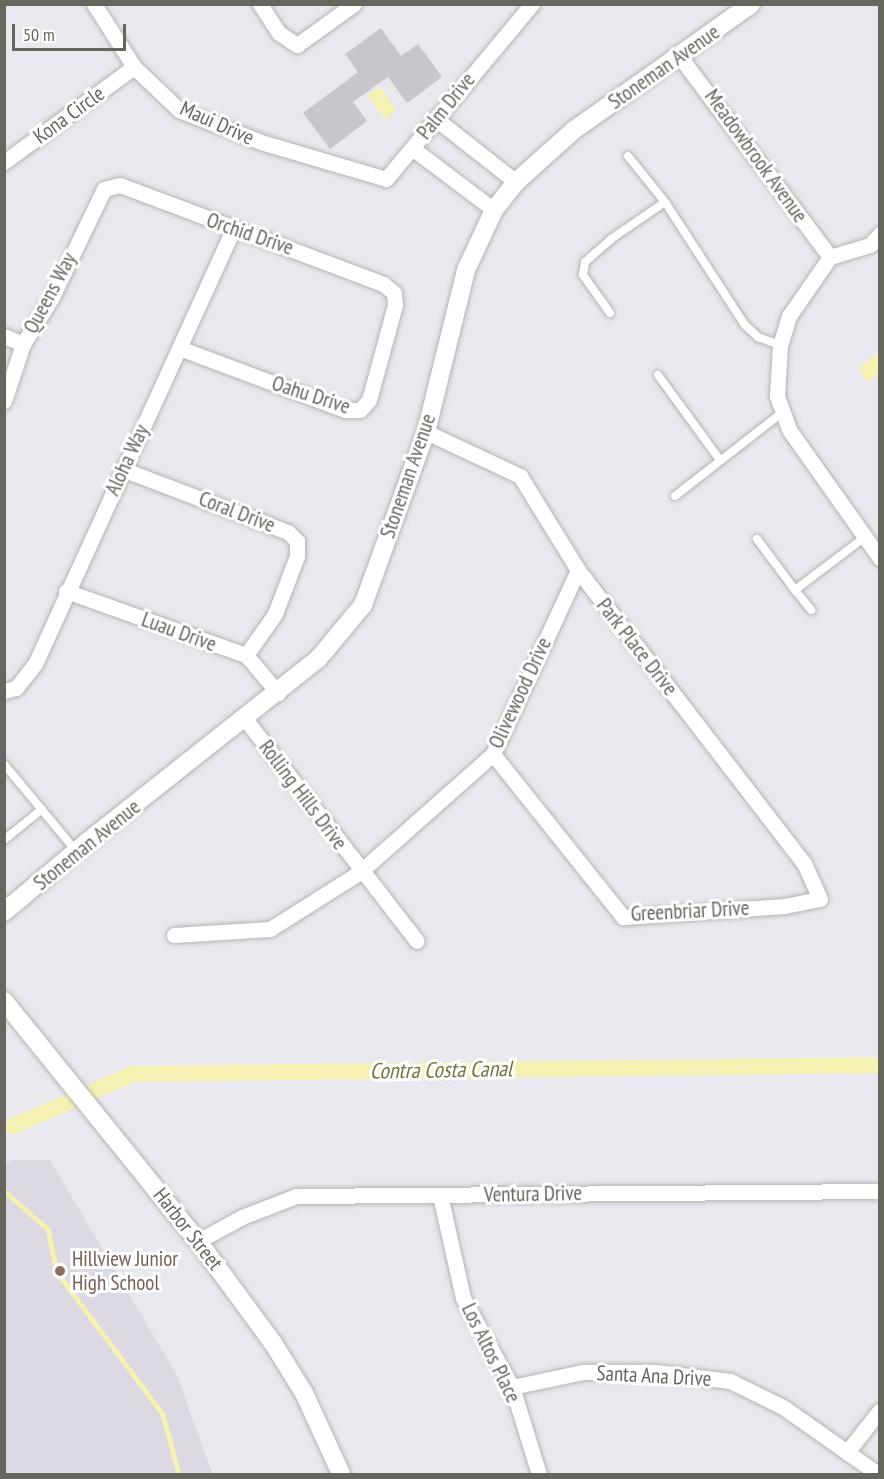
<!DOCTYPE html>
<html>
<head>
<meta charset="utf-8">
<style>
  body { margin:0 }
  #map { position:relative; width:884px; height:1479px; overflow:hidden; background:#eae8ef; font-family:"PT Sans Narrow",sans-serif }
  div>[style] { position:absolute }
  .education>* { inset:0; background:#dcd9e2 }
  .water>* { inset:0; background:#f5f1b2 }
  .stream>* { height:4.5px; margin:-2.25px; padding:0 2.25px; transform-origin:2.25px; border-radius:2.25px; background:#f5f1b2 }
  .canal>* { height:16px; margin:-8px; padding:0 8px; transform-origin:8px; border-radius:8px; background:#f5f1b2 }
  .building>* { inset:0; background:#c8c6cd }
  .roads { filter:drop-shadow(0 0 2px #b5b5b0) drop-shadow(0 0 2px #b5b5b0) }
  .service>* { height:8px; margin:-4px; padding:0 4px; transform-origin:4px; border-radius:4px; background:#fff }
  .minor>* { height:15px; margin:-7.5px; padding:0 7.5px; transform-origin:7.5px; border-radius:7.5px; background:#fff }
  .tertiary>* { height:18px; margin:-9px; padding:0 9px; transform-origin:9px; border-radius:9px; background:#fff }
  .dots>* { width:16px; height:16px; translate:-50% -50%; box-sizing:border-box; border:3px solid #fff; border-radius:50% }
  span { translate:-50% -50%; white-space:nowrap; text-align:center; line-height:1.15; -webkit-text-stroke:6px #fff; paint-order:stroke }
  .street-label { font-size:21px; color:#66665f }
  .education-label { font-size:21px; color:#785e54 }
  .left { translate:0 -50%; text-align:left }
  .water-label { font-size:22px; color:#74753a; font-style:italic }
  .frame { position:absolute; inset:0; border:6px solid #66665f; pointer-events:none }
  .scale { position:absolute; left:12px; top:24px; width:114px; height:27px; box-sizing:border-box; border:3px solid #66665f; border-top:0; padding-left:8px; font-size:18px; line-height:21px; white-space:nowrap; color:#66665f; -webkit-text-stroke:4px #fff; paint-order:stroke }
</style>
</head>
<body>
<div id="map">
  <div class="education">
    <i style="clip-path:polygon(13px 1160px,50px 1160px,178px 1377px,212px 1474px,5px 1474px,4px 1164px)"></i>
  </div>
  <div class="water">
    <i style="clip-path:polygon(380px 87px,396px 110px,385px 119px,367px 95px)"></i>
    <i style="clip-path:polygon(879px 353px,879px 374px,868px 382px,858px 368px)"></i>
  </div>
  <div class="stream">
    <i style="left:4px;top:1191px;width:58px;rotate:40.8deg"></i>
    <i style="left:48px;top:1229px;width:44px;rotate:78.2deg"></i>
    <i style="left:57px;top:1272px;width:177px;rotate:53.3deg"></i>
    <i style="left:163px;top:1414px;width:62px;rotate:75.1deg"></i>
  </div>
  <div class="canal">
    <i style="left:13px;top:1126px;width:131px;rotate:-23.4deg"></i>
    <i style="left:133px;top:1074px;width:747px;rotate:-0.69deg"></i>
  </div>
  <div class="building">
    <i style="clip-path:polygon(381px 28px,401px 56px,418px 44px,442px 77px,407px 103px,388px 77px,353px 102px,367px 121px,330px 149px,303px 113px,358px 72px,345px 54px)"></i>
  </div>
  <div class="roads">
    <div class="service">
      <i style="left:628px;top:156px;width:59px;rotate:51.2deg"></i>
      <i style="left:665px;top:202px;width:147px;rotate:57deg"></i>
      <i style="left:745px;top:325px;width:18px;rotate:43deg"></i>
      <i style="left:758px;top:337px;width:23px;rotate:20deg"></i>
      <i style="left:610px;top:313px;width:47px;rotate:-125.4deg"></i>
      <i style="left:583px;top:275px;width:13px;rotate:-81deg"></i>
      <i style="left:585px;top:262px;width:35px;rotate:-41deg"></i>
      <i style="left:611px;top:239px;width:65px;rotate:-34.4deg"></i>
      <i style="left:658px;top:375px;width:105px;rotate:53.9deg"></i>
      <i style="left:675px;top:496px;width:137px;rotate:-37.9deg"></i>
      <i style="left:757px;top:539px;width:64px;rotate:53.3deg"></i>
      <i style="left:795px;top:590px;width:88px;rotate:-37.1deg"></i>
      <i style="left:795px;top:590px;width:26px;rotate:51deg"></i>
      <i style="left:4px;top:764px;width:113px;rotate:50.4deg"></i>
      <i style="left:4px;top:840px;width:49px;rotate:-39.2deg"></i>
    </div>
    <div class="minor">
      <i style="left:94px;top:4px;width:75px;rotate:57.6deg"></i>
      <i style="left:134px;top:67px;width:62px;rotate:43.7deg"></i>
      <i style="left:179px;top:110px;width:91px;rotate:21.2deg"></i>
      <i style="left:264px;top:143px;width:127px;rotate:16.4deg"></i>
      <i style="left:386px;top:179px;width:228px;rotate:-50.2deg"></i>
      <i style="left:260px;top:4px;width:35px;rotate:57deg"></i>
      <i style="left:279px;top:33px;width:22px;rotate:34deg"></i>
      <i style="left:297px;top:45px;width:70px;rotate:-35.7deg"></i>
      <i style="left:680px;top:57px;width:250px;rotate:53.1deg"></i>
      <i style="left:436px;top:119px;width:102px;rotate:38.2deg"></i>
      <i style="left:412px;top:148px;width:103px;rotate:37.1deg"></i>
      <i style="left:4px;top:162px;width:161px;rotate:-36.2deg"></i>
      <i style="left:830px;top:257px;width:72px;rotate:124.8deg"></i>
      <i style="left:789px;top:316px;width:30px;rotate:107deg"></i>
      <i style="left:780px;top:345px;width:51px;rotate:93.4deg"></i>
      <i style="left:777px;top:396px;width:37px;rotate:70deg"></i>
      <i style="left:790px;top:431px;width:156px;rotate:54.7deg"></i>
      <i style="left:830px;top:257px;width:42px;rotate:-16.7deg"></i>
      <i style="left:870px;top:245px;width:15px;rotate:-48deg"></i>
      <i style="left:4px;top:336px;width:21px;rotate:23deg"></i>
      <i style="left:4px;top:401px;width:60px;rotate:-71.6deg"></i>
      <i style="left:23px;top:344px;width:55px;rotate:-58.3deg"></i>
      <i style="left:52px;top:297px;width:120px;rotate:-64.3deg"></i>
      <i style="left:104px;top:189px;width:16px;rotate:-14deg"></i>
      <i style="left:120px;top:185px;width:281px;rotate:20.6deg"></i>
      <i style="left:383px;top:284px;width:14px;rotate:39deg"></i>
      <i style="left:394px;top:293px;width:12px;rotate:85deg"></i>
      <i style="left:395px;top:305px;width:98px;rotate:105.3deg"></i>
      <i style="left:369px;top:400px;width:13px;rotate:132deg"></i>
      <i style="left:360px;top:410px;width:15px;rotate:180deg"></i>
      <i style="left:345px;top:410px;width:177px;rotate:-159.5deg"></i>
      <i style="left:426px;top:432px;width:104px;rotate:25.1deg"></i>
      <i style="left:520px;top:476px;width:110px;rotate:58.3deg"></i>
      <i style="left:578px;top:570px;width:370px;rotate:52.4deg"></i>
      <i style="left:804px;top:863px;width:39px;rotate:66deg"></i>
      <i style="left:820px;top:899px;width:36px;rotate:169deg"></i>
      <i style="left:785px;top:906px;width:162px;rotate:176.1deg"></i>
      <i style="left:623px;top:917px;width:208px;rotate:-128.6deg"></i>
      <i style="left:122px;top:469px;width:178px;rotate:20.8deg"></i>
      <i style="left:288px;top:532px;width:13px;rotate:45deg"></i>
      <i style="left:297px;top:541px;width:15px;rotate:90deg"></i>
      <i style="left:297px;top:556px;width:62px;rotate:110.8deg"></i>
      <i style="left:275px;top:614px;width:50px;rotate:125.3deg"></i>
      <i style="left:66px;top:591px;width:191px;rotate:19.6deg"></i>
      <i style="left:246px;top:655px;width:50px;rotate:49.9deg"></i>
      <i style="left:4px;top:691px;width:12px;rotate:-14deg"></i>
      <i style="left:16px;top:688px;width:31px;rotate:-52deg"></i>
      <i style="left:35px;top:664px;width:478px;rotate:-65.5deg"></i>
      <i style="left:246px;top:720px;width:279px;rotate:52.3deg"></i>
      <i style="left:174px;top:935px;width:96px;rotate:-3.6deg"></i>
      <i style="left:270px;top:929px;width:107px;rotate:-32.3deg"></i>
      <i style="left:360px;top:872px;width:178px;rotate:-41.6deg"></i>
      <i style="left:493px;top:754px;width:203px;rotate:-65.2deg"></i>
      <i style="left:440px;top:1195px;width:106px;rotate:77.4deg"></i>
      <i style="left:463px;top:1298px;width:102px;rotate:61.2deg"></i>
      <i style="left:512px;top:1387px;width:91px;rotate:72.8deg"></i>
      <i style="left:198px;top:1241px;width:50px;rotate:-28.6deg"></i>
      <i style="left:242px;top:1217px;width:58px;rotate:-21.3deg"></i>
      <i style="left:296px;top:1196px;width:584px;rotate:-0.49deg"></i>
      <i style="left:512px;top:1387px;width:73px;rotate:-11.9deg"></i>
      <i style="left:583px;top:1372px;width:72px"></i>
      <i style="left:655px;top:1372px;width:76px;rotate:6.8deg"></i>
      <i style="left:730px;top:1381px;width:59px;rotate:26.1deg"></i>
      <i style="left:783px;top:1407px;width:116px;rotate:35.2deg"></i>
      <i style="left:847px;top:1452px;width:53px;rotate:-51.8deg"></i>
    </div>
    <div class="tertiary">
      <i style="left:4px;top:912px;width:109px;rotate:-40.1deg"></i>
      <i style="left:87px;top:842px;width:295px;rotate:-38.4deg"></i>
      <i style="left:318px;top:659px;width:70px;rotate:-50.2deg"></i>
      <i style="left:363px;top:605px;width:184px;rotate:-70deg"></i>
      <i style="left:426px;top:432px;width:167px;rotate:-76.1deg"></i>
      <i style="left:466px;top:270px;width:66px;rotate:-65deg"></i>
      <i style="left:494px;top:210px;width:36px;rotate:-52deg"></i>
      <i style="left:516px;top:182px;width:78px;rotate:-41.9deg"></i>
      <i style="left:574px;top:130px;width:217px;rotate:-35.4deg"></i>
      <i style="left:4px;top:1001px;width:309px;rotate:51.1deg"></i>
      <i style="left:198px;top:1241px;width:127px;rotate:53.7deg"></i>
      <i style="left:273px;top:1343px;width:59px;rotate:58.2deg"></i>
      <i style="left:304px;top:1393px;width:89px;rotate:65.4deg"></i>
    </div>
  </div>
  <div class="dots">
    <i style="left:60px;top:1271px;background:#8d6e63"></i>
  </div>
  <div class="street-label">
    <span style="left:664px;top:67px;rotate:-35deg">Stoneman Avenue</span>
    <span style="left:446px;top:106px;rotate:-51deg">Palm Drive</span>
    <span style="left:69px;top:115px;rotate:-36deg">Kona Circle</span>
    <span style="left:217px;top:123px;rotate:24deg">Maui Drive</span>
    <span style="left:756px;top:156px;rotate:54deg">Meadowbrook Avenue</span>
    <span style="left:250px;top:234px;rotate:19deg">Orchid Drive</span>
    <span style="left:50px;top:293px;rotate:-62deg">Queens Way</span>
    <span style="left:311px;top:395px;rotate:18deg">Oahu Drive</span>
    <span style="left:127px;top:460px;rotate:-65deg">Aloha Way</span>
    <span style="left:408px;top:476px;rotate:-71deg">Stoneman Avenue</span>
    <span style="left:237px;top:512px;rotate:21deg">Coral Drive</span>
    <span style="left:179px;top:632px;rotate:20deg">Luau Drive</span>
    <span style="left:637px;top:647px;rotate:52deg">Park Place Drive</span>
    <span style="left:520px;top:693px;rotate:-65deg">Olivewood Drive</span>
    <span style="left:303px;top:795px;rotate:53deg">Rolling Hills Drive</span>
    <span style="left:87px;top:845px;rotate:-39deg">Stoneman Avenue</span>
    <span style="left:690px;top:911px;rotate:-3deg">Greenbriar Drive</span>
    <span style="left:533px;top:1194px;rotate:-1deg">Ventura Drive</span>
    <span style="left:188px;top:1229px;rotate:52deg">Harbor Street</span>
    <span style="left:491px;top:1353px;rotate:64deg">Los Altos Place</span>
    <span style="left:654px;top:1376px;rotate:3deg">Santa Ana Drive</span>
  </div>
  <div class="education-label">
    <span class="left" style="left:72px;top:1271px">Hillview Junior<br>High School</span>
  </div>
  <div class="water-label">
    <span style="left:441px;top:1070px;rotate:-1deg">Contra Costa Canal</span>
  </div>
  <div class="frame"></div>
  <div class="scale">50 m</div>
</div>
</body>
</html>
